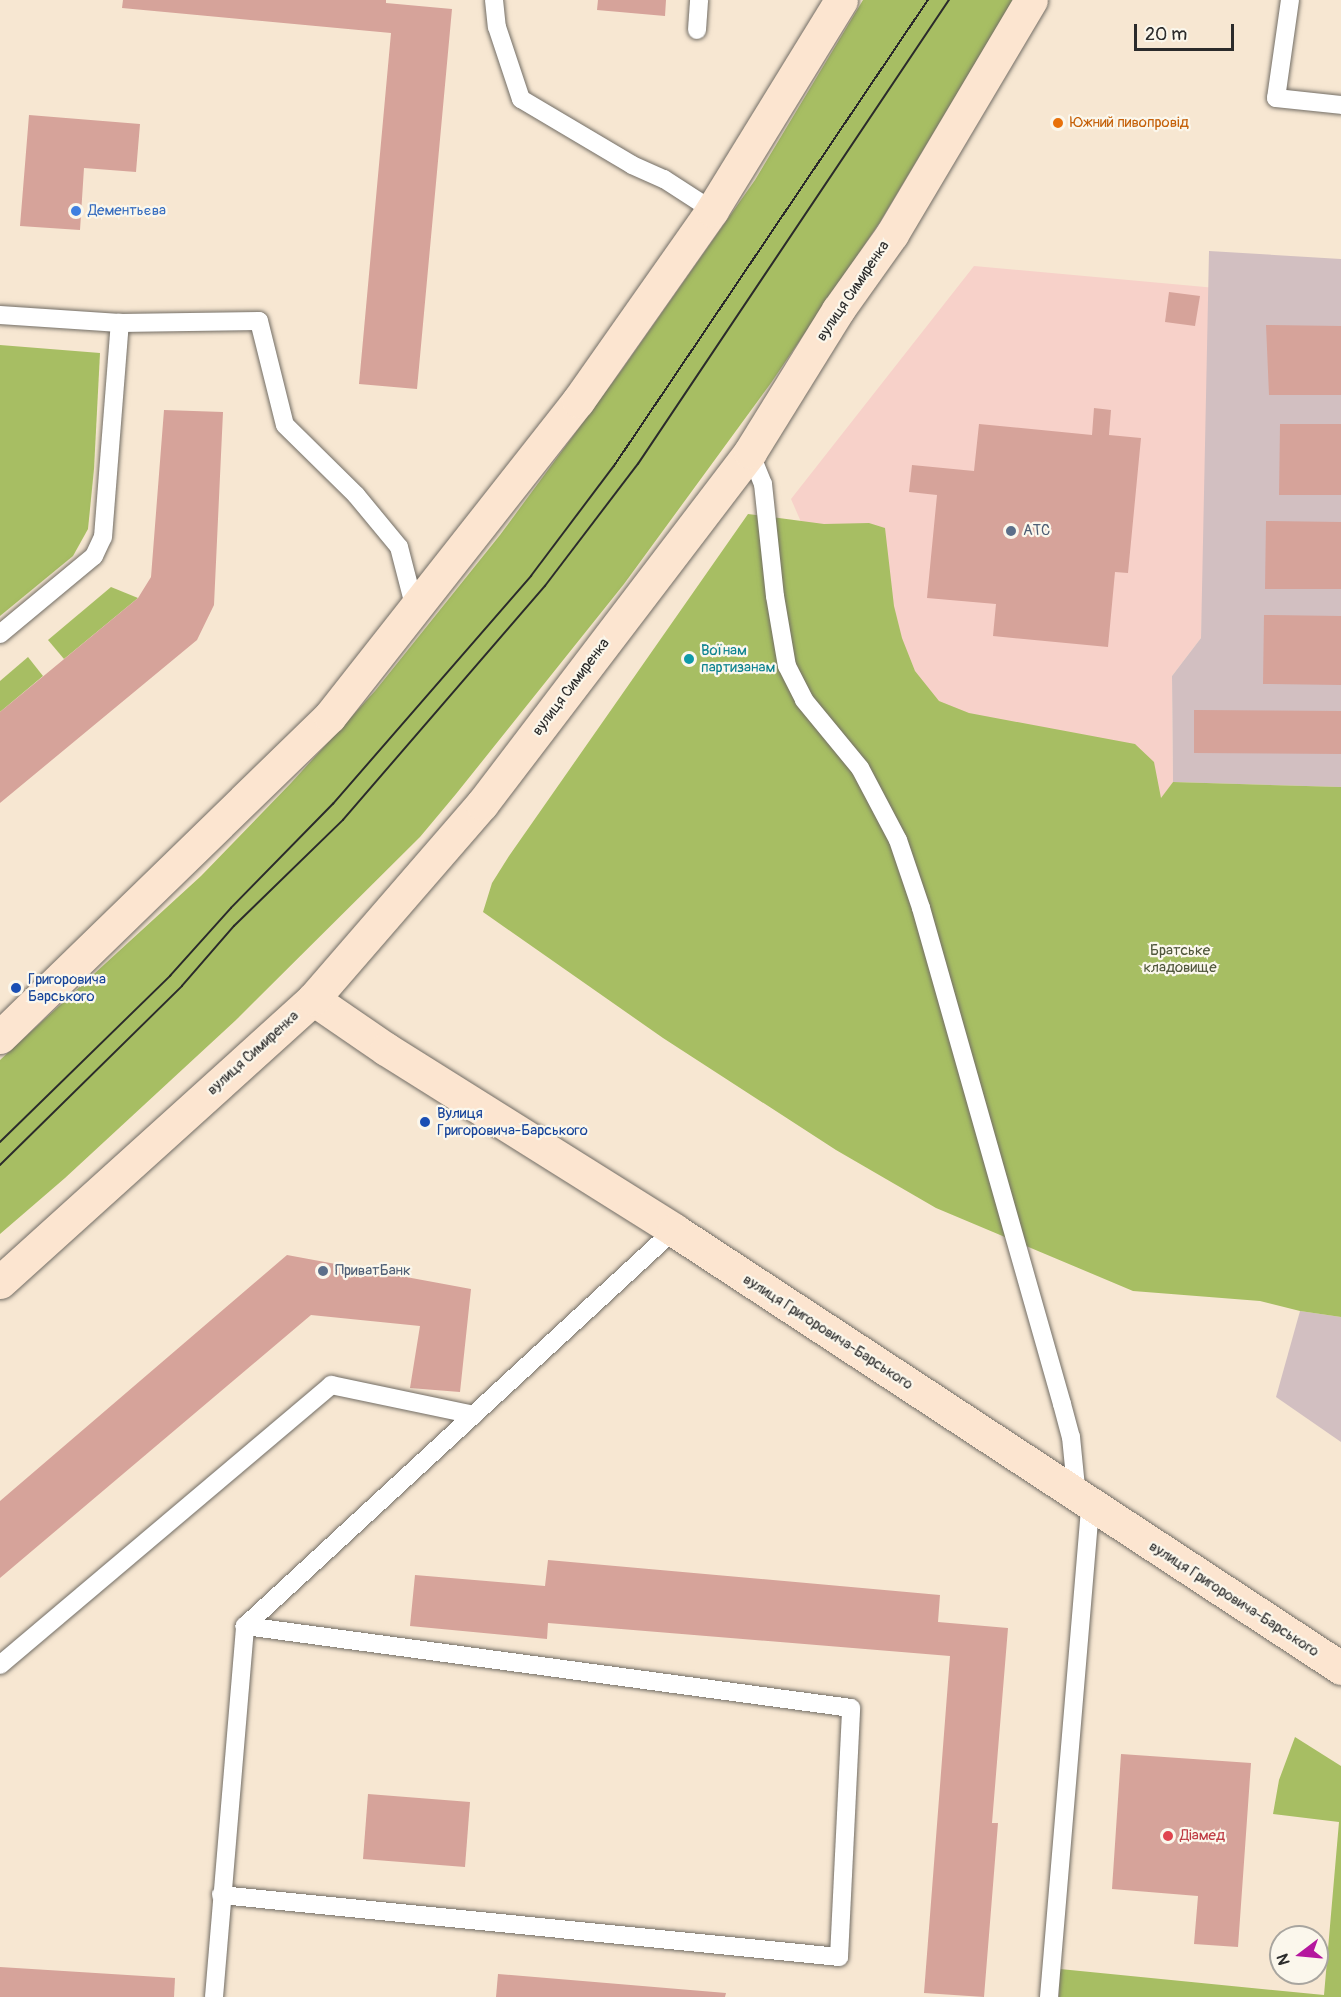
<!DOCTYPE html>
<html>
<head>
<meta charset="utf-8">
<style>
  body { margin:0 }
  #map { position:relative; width:1341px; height:1997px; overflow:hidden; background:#f7e7d2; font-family:Pangolin,sans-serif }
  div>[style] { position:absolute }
  .built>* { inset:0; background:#f7d1c9 }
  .industrial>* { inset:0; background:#d2bfc1 }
  .green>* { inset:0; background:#a7be63 }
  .building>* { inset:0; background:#d6a39a }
  .roads { filter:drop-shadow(0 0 2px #726d65) drop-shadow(0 0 2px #726d65) }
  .lane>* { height:18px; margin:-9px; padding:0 9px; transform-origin:9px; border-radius:9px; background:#fff }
  .secondary>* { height:33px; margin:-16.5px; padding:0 16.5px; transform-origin:16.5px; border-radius:16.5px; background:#fce5d0 }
  .tram>* { height:1.5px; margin:-0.75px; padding:0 0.75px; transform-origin:0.75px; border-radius:0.75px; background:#2b2b2b }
  .dots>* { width:16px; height:16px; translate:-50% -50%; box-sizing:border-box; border:3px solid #fbf7ec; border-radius:50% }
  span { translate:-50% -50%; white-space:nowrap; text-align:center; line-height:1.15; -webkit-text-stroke:4.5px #fbf7ec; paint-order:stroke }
  .food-label { font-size:15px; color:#c56008 }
  .left { translate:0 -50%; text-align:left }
  .shop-label { font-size:15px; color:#366cbe }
  .street-label { font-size:15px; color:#2b2b2b }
  .service-label { font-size:15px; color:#4e5e75 }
  .culture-label { font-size:15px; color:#0d838f }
  .park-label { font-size:15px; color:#50573c }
  .transit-label { font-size:15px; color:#164399 }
  .health-label { font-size:15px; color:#be3a42 }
  .north { position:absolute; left:1269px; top:1925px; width:60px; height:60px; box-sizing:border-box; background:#fbf7ec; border:2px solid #a8a59f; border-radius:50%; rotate:254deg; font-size:16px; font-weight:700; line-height:24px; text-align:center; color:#2b2b2b }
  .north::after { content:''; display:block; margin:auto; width:21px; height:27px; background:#b5179e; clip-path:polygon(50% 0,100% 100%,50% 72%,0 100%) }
  .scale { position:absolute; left:1134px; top:24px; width:100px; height:27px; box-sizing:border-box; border:3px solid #2b2b2b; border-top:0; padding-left:8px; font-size:18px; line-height:21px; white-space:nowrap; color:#2b2b2b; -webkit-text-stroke:4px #fbf7ec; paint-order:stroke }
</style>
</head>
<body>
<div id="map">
  <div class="built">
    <i style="clip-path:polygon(974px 266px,1216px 288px,1201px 638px,1172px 676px,1173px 782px,1161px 799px,929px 768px,859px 655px,791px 499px)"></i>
  </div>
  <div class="industrial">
    <i style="clip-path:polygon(1209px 251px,1341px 259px,1341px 787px,1173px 782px,1172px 676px,1201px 638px)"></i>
    <i style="clip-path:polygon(1300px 1311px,1341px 1317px,1341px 1442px,1276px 1397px)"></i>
  </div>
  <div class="green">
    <i style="clip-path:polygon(863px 0,1013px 0,880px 222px,771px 383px,624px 584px,456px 794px,420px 837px,236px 1020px,65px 1178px,0 1234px,0 1060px,201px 876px,291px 783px,375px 691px,500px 535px,621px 371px,755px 180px)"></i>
    <i style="clip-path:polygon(0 345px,100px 353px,94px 469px,88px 529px,73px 556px,0 616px)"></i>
    <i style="clip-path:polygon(748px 514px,824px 524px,869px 523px,885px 528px,894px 606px,902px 638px,915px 671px,939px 701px,969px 713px,1135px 744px,1154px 762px,1161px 798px,1173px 782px,1341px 787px,1341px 1317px,1300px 1311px,1260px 1301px,1133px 1291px,936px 1208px,836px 1150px,663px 1038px,483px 912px,492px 883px,509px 856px)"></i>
    <i style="clip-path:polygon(111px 587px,138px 598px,64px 659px,48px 640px)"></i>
    <i style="clip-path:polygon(28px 657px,43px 676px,0 712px,0 681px)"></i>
    <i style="clip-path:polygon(1295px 1737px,1341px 1766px,1341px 1997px,1059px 1997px,1060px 1969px,1324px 1995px,1339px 1822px,1273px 1814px,1279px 1780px)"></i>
  </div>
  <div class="building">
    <i style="clip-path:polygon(123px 0,386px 0,386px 3px,452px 9px,417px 389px,359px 384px,391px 33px,122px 8px)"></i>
    <i style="clip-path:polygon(598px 0,666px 0,665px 16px,597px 10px)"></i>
    <i style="clip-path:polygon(29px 115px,140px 124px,136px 172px,84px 168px,80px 230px,20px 226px)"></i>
    <i style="clip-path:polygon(1169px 292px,1200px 296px,1195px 326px,1165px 322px)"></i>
    <i style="clip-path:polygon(1266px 325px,1341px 326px,1341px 395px,1269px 395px)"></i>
    <i style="clip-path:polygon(1094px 408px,1111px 410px,1109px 435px,1141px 438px,1128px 573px,1115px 572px,1108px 647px,993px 636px,996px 604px,927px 598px,937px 495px,909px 492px,912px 465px,974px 471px,979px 424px,1092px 435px)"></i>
    <i style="clip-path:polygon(164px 410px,223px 412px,214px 605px,197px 640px,0 803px,0 712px,138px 598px,151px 577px)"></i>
    <i style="clip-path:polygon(1280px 424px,1341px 424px,1341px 495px,1279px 495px)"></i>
    <i style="clip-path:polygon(1266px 521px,1341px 522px,1341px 589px,1265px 589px)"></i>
    <i style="clip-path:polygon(1264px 615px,1341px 616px,1341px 685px,1263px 684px)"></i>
    <i style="clip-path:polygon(1194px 710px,1341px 711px,1341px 754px,1194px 753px)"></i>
    <i style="clip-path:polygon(287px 1255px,471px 1289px,460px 1392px,410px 1388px,420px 1326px,311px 1315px,0 1578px,0 1501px)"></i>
    <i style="clip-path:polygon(548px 1560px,940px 1595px,938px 1622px,1008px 1628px,992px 1823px,998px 1823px,984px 1997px,924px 1993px,950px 1656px,548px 1623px,547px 1639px,410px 1626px,415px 1575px,545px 1586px)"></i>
    <i style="clip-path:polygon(1121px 1754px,1251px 1763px,1238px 1947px,1194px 1944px,1198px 1896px,1112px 1889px)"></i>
    <i style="clip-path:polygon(368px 1794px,470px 1802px,465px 1867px,363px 1859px)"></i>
    <i style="clip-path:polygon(0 1967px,175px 1978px,174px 1997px,0 1997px)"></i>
    <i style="clip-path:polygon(498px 1974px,726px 1993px,725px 1997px,496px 1997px)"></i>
  </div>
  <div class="roads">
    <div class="lane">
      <i style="left:494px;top:0;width:27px;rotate:84deg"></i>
      <i style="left:497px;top:27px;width:76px;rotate:71.6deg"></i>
      <i style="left:521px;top:99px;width:129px;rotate:30.7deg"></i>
      <i style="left:632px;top:165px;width:35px;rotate:24deg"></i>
      <i style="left:664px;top:179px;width:57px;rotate:32.9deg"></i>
      <i style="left:1290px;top:0;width:99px;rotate:98.1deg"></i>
      <i style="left:1276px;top:98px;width:65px;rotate:6.1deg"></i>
      <i style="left:697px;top:30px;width:30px;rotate:-86deg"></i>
      <i style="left:0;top:315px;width:120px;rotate:3.8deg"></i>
      <i style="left:120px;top:323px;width:139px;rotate:-0.8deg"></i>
      <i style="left:259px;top:321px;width:107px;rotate:76deg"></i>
      <i style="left:285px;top:425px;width:100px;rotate:44.6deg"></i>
      <i style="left:356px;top:495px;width:67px;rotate:50.4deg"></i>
      <i style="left:399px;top:547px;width:64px;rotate:75.5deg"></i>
      <i style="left:750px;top:452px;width:35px;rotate:68deg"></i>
      <i style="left:763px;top:484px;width:113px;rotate:83.9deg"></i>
      <i style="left:775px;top:596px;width:71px;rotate:80.3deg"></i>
      <i style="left:787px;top:666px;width:38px;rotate:63deg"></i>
      <i style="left:804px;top:700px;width:88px;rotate:50.5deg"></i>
      <i style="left:860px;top:768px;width:81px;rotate:62.2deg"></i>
      <i style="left:898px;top:840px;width:72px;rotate:71.3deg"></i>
      <i style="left:921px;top:908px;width:516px;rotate:74.13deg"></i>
      <i style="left:1062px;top:1404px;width:34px;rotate:75deg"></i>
      <i style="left:1071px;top:1437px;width:60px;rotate:84.3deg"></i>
      <i style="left:0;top:634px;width:122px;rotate:-39.7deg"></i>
      <i style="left:94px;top:556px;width:21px;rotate:-65deg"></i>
      <i style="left:103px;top:537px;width:215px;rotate:-85.5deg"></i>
      <i style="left:0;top:1665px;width:434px;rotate:-40.2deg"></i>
      <i style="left:331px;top:1385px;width:146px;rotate:11.8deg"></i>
      <i style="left:221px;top:1895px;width:621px;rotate:5.73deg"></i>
      <i style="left:839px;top:1957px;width:249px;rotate:-87.2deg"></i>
      <i style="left:851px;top:1708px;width:612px;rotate:-172.29deg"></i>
      <i style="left:214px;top:1997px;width:372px;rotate:-85.2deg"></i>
      <i style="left:245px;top:1626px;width:584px;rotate:-42.71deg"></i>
      <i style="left:1049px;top:1997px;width:494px;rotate:-85.2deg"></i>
    </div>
    <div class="secondary">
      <i style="left:313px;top:999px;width:88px;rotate:34.4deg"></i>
      <i style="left:386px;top:1049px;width:340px;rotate:32.1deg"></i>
      <i style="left:674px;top:1230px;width:798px;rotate:33.29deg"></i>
      <i style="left:0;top:1037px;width:460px;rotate:-44.2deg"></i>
      <i style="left:330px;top:716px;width:401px;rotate:-51.8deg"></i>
      <i style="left:578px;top:401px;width:233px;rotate:-54.9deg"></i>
      <i style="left:712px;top:210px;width:246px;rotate:-58.4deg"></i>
      <i style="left:0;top:1282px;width:422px;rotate:-42.1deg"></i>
      <i style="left:313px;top:999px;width:258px;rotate:-49.1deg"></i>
      <i style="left:482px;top:804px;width:442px;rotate:-52.7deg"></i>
      <i style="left:750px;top:452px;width:167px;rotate:-58.2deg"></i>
      <i style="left:838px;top:310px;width:93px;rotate:-54.6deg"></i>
      <i style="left:892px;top:234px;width:272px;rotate:-59.3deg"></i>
    </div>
  </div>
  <div class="tram">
    <i style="left:0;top:1142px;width:238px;rotate:-44.3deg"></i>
    <i style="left:170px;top:976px;width:91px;rotate:-48.1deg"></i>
    <i style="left:231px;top:908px;width:146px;rotate:-45.6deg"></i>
    <i style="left:333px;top:804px;width:302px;rotate:-49deg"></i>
    <i style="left:531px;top:576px;width:138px;rotate:-53deg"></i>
    <i style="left:614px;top:466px;width:562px;rotate:-56.03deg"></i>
    <i style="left:0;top:1165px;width:255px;rotate:-44.5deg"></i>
    <i style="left:182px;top:986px;width:79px;rotate:-49.1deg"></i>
    <i style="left:234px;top:926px;width:152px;rotate:-44.2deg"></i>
    <i style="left:343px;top:820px;width:309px;rotate:-49.2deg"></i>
    <i style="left:545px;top:586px;width:153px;rotate:-52.7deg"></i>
    <i style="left:638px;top:464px;width:559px;rotate:-56.17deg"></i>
  </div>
  <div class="dots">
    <i style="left:1058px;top:123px;background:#e8710a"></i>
    <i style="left:76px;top:211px;background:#3f7fe0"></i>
    <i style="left:1011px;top:531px;background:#5c6f8a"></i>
    <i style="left:689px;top:659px;background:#0f9aa8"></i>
    <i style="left:16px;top:988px;background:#1a4fb4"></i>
    <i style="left:425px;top:1122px;background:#1a4fb4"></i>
    <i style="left:323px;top:1271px;background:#5c6f8a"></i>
    <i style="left:1168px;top:1836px;background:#e0444e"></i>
  </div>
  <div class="food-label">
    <span class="left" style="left:1070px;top:123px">Южний пивопровід</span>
  </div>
  <div class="shop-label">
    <span class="left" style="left:88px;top:211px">Дементьєва</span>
  </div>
  <div class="street-label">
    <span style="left:853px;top:291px;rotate:-56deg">вулиця Симиренка</span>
    <span style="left:571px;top:687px;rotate:-53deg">вулиця Симиренка</span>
    <span style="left:253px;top:1053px;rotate:-42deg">вулиця Симиренка</span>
    <span style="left:828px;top:1332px;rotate:33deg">вулиця Григоровича-Барського</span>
    <span style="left:1234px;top:1599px;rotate:33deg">вулиця Григоровича-Барського</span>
  </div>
  <div class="service-label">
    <span class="left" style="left:1023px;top:531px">АТС</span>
    <span class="left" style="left:335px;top:1271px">ПриватБанк</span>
  </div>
  <div class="culture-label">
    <span class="left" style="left:701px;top:659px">Воїнам<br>партизанам</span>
  </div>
  <div class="park-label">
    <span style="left:1180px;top:959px">Братське<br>кладовище</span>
  </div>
  <div class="transit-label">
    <span class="left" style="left:28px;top:988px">Григоровича<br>Барського</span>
    <span class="left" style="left:437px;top:1122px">Вулиця<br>Григоровича-Барського</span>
  </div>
  <div class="health-label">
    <span class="left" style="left:1180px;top:1836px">Діамед</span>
  </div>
  <div class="north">N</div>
  <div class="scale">20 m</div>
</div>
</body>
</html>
